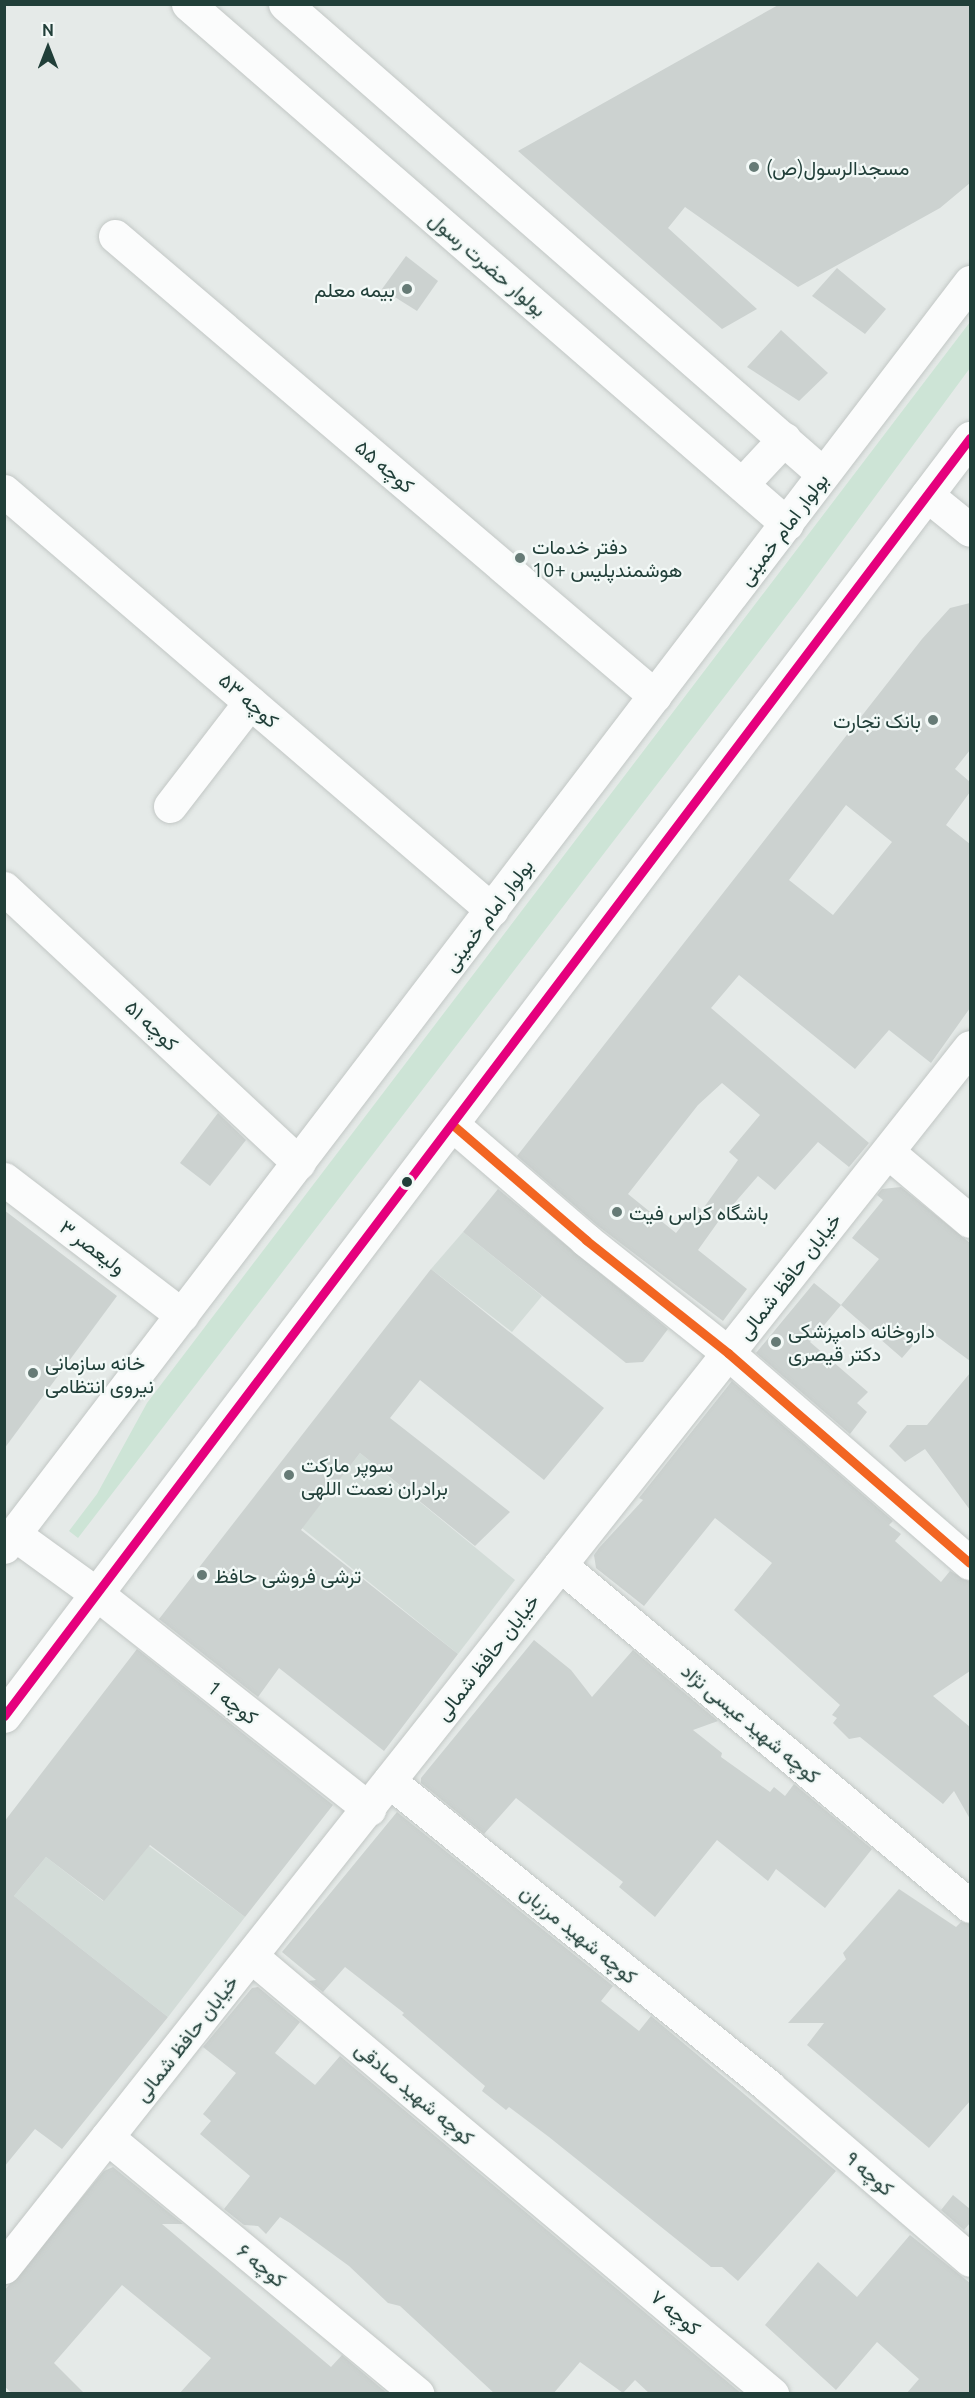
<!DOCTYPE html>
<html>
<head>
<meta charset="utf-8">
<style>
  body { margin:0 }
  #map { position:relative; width:975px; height:2398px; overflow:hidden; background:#e5eae8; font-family:Ubuntu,Vazirmatn,sans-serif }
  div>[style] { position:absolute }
  .built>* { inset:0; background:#d3dcd8 }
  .green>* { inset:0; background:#cde4d6 }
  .building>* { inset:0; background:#ccd2d0 }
  .roads { filter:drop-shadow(0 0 2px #c2c7c5) drop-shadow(0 0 2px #c2c7c5) }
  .street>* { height:33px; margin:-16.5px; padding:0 16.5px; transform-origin:16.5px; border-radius:16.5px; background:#fbfcfc }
  .secondary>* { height:33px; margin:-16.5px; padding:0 16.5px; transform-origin:16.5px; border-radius:16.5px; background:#fbfcfc }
  .bus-1>* { height:9px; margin:-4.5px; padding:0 4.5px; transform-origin:4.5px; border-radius:4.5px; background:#f26522 }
  .bus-2>* { height:9px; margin:-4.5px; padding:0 4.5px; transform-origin:4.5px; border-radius:4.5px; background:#e5007d }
  .dots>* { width:16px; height:16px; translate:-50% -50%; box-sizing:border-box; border:3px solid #f3f9f7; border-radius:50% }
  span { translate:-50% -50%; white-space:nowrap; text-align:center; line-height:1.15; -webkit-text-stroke:4.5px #f3f9f7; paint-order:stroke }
  .poi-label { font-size:20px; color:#213f39 }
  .left { translate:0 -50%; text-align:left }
  .right { translate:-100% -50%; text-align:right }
  .street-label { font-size:20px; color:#213f39 }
  .frame { position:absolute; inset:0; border:6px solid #213f39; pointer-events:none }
  .north { position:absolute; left:18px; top:18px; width:60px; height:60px; -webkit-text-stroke:4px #f3f9f7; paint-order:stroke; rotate:0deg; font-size:16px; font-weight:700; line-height:24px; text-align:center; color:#213f39 }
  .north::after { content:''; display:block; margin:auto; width:21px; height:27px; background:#213f39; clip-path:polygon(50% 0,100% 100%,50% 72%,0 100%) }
</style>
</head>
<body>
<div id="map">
  <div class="built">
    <i style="clip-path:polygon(463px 1232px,542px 1296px,512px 1332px,431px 1269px)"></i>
    <i style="clip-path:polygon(360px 1453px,515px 1580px,458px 1654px,302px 1528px)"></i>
    <i style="clip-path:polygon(149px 1846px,245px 1917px,168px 2017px,14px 1896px,46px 1857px,103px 1901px)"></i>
  </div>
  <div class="green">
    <i style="clip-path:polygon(970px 322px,970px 368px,801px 597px,78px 1538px,69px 1531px,97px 1494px,147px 1403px)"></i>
  </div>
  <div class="building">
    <i style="clip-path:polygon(780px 4px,970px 4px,970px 183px,940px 208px,798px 287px,685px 207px,668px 228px,757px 309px,722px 329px,518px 151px)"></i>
    <i style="clip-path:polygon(406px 256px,438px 281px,417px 311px,382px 289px)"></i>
    <i style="clip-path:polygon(837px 268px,886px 309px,865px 334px,812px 296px)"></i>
    <i style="clip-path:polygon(781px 330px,828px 373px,799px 401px,747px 367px)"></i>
    <i style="clip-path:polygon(evenodd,970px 603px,970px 750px,955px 769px,970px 782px,970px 792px,946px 825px,970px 844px,970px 1008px,931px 1063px,889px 1030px,855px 1069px,739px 975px,711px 1008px,869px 1143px,849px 1167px,818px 1142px,775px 1190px,758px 1176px,718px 1222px,698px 1250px,747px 1289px,723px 1321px,598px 1226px,517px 1156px,922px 639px,950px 608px,970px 603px,846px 805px,892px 842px,833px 915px,789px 880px,846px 805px,970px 603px,722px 1083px,760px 1115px,729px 1152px,738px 1160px,702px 1210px,697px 1206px,676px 1233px,628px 1194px,698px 1105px,722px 1083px)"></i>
    <i style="clip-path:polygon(218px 1113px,246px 1140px,210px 1186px,180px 1163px)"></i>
    <i style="clip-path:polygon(901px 1187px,970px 1243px,970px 1361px,927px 1329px,902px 1358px,841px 1305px,879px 1259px,852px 1238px,883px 1200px,877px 1195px,882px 1189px)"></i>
    <i style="clip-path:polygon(498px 1189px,668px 1329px,643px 1362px,626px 1363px,463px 1232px)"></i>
    <i style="clip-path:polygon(4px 1210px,117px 1296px,4px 1449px)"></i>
    <i style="clip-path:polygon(431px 1269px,604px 1408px,544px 1480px,420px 1380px,390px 1418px,510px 1512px,475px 1546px,360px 1453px,301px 1530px,458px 1654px,384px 1751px,279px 1668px,258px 1697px,159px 1619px)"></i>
    <i style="clip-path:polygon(814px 1283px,841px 1305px,810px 1342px,868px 1392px,857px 1403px,867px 1412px,850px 1434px,756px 1353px)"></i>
    <i style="clip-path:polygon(970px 1373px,970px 1510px,925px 1449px,905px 1462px,889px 1446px,907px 1425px,927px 1425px)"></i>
    <i style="clip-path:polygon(732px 1381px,893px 1521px,889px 1525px,901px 1534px,895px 1541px,941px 1582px,950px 1571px,970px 1582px,970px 1671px,933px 1696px,970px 1727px,970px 1819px,954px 1791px,943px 1804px,860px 1737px,849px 1739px,833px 1723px,837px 1718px,832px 1715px,840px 1705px,734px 1610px,772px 1563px,715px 1518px,644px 1606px,596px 1568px,594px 1555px,599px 1548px,643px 1500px,639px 1498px)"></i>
    <i style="clip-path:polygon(534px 1640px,571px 1670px,592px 1697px,633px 1650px,718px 1721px,693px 1730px,722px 1753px,721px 1757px,770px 1792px,774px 1787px,785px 1796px,794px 1784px,872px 1849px,825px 1908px,776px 1869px,768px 1881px,717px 1840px,655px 1917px,619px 1887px,623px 1882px,516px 1798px,484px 1834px,421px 1783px,421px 1778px)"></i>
    <i style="clip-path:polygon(137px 1649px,333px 1805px,245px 1917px,150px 1845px,104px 1901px,46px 1857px,14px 1896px,168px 2017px,62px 2149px,35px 2129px,4px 2167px,4px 1822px)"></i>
    <i style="clip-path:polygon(397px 1812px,613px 1986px,601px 2001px,639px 2031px,651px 2016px,836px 2171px,738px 2281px,722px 2267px,711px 2267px,549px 2137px,509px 2107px,506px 2110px,482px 2091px,485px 2086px,402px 2015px,404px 2013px,345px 1967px,323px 1992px,309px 1981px,316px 1980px,282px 1952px)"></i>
    <i style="clip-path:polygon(899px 1889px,956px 1927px,961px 1922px,970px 1924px,970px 2101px,929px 2148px,807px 2045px,824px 2023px,788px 2023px,846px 1959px,843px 1953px)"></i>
    <i style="clip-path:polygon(258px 1987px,300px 2022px,275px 2053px,315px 2085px,340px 2056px,742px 2394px,650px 2394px,635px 2380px,623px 2393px,580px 2362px,553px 2394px,495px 2394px,400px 2306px,388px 2303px,349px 2266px,290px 2223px,280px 2217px,266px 2234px,258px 2226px,244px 2225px,224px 2209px,250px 2176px,200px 2134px,211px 2121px,203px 2114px,236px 2073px,203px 2047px,252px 1988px)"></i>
    <i style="clip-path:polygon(113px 2167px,183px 2224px,162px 2224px,331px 2367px,342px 2355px,388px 2394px,179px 2394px,211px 2358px,122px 2285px,54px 2363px,85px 2394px,13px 2394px,4px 2386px,4px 2291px,104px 2171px)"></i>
    <i style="clip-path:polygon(953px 2195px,970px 2209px,970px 2223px,964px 2230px,941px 2210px)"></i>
    <i style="clip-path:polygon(910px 2235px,970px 2283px,970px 2394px,906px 2394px,919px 2379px,877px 2342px,836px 2390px,765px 2325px,818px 2262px,857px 2297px)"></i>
  </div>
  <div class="roads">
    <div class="street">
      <i style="left:115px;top:236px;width:709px;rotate:40.43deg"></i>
      <i style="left:4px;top:491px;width:643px;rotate:40.65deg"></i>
      <i style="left:170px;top:806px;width:131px;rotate:-52.4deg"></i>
      <i style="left:4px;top:888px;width:403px;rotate:43deg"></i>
      <i style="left:453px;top:1125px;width:176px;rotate:40.8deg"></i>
      <i style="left:586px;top:1240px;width:181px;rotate:38.5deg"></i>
      <i style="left:728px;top:1353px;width:320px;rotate:41deg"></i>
      <i style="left:888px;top:1152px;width:107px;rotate:40.1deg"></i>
      <i style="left:4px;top:1179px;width:224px;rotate:37.4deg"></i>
      <i style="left:560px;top:1565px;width:533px;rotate:39.75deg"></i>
      <i style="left:97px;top:1594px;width:347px;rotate:38.3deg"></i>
      <i style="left:389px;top:1781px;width:488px;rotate:38.8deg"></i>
      <i style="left:769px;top:2087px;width:265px;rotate:40.7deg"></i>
      <i style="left:251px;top:1956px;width:681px;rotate:40.05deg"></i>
      <i style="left:107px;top:2137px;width:403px;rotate:39.6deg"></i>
      <i style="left:4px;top:2267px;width:1556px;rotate:-51.63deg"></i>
    </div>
    <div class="secondary">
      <i style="left:188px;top:4px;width:793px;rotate:40.96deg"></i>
      <i style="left:285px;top:4px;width:714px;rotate:41.14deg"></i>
      <i style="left:742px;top:484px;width:62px;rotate:-47deg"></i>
      <i style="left:927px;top:495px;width:55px;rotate:39.1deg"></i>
      <i style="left:14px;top:1534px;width:102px;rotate:35.9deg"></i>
      <i style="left:4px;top:1547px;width:1592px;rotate:-52.63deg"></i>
      <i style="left:4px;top:1716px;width:1602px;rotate:-52.92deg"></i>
    </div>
  </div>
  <div class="bus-1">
    <i style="left:453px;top:1125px;width:176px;rotate:40.8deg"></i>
    <i style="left:586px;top:1240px;width:181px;rotate:38.5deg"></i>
    <i style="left:728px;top:1353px;width:320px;rotate:41deg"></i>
  </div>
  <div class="bus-2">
    <i style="left:4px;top:1716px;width:1602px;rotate:-52.92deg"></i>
  </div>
  <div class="dots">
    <i style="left:754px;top:167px;background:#667b76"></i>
    <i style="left:407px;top:289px;background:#667b76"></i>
    <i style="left:520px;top:558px;background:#667b76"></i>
    <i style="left:933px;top:720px;background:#667b76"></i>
    <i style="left:407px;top:1182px;background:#213f39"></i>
    <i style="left:617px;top:1212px;background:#667b76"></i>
    <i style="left:776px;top:1342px;background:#667b76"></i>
    <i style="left:33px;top:1373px;background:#667b76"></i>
    <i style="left:289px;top:1475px;background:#667b76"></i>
    <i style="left:202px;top:1575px;background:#667b76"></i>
  </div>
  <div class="poi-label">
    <span class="left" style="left:766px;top:167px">مسجدالرسول(ص)</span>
    <span class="right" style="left:395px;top:289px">بیمه معلم</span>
    <span class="left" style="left:532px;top:558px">دفتر خدمات<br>هوشمندپلیس +10</span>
    <span class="right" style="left:921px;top:720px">بانک تجارت</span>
    <span class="left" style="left:629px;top:1212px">باشگاه کراس فیت</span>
    <span class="left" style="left:788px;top:1342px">داروخانه دامپزشکی<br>دکتر قیصری</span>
    <span class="left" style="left:45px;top:1374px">خانه سازمانی<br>نیروی انتظامی</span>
    <span class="left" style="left:301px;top:1476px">سوپر مارکت<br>برادران نعمت اللهی</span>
    <span class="left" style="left:214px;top:1575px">ترشی فروشی حافظ</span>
  </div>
  <div class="street-label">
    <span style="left:488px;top:264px;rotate:41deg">بولوار حضرت رسول</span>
    <span style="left:385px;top:466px;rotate:40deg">کوچه ۵۵</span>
    <span style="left:783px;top:529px;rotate:-53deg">بولوار امام خمینی</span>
    <span style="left:249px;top:700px;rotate:41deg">کوچه ۵۳</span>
    <span style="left:488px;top:915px;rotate:-53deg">بولوار امام خمینی</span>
    <span style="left:152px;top:1025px;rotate:43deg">کوچه ۵۱</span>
    <span style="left:93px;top:1247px;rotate:37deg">ولیعصر ۳</span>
    <span style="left:789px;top:1276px;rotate:-52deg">خیابان حافظ شمالی</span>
    <span style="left:487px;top:1657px;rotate:-52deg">خیابان حافظ شمالی</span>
    <span style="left:233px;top:1702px;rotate:38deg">کوچه 1</span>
    <span style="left:751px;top:1723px;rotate:40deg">کوچه شهید عیسی نژاد</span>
    <span style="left:579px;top:1934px;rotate:39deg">کوچه شهید مرزبان</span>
    <span style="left:186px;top:2038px;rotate:-52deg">خیابان حافظ شمالی</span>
    <span style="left:415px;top:2093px;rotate:40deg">کوچه شهید صادقی</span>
    <span style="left:870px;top:2173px;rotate:41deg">کوچه ۹</span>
    <span style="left:262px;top:2265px;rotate:39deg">کوچه ۶</span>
    <span style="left:676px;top:2312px;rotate:40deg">کوچه ۷</span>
  </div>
  <div class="frame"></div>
  <div class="north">N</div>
</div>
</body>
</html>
